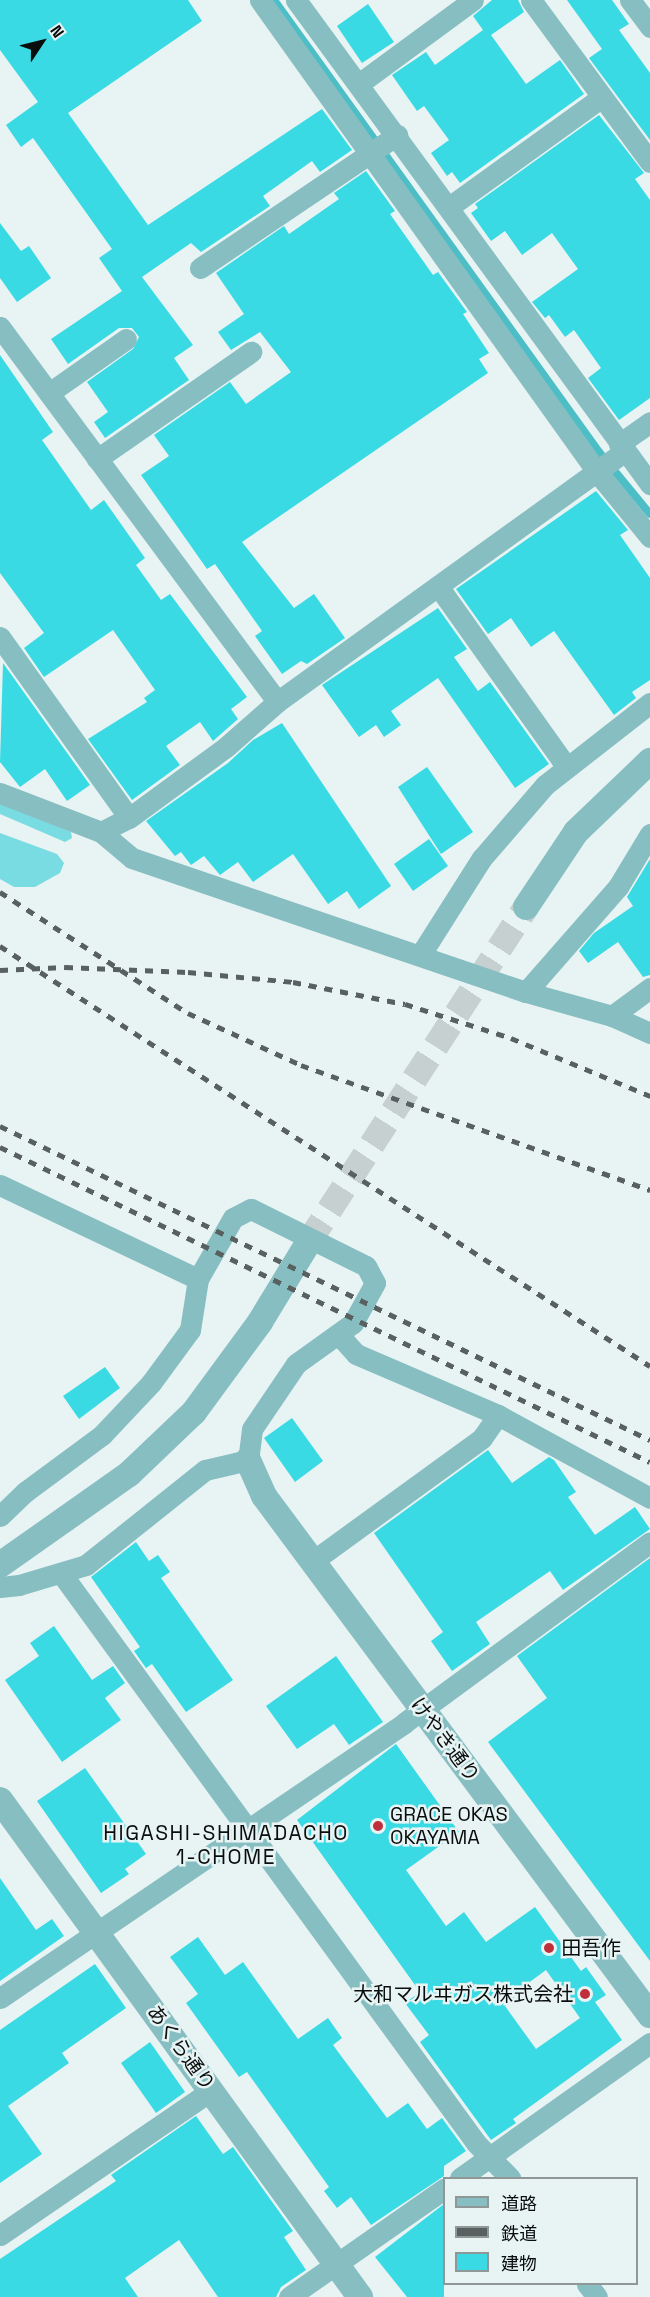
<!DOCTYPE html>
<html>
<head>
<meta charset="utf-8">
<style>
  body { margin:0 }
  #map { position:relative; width:650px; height:2297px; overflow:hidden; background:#e8f3f3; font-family:"Space Grotesk","Noto Sans JP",sans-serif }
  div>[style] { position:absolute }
  .green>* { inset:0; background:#79dce3 }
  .stream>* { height:8px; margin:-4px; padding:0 4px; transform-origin:4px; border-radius:4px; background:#4dbec6 }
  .building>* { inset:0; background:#3adae4 }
  .tertiary-tunnel>* { height:26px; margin-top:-13px; transform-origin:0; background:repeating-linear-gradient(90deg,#c7d0d0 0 26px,transparent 0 39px) }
  .minor>* { height:21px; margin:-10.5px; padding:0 10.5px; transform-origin:10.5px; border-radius:10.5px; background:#87bec2 }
  .tertiary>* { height:26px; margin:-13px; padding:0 13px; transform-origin:13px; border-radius:13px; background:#87bec2 }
  .rail>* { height:4.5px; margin-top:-2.25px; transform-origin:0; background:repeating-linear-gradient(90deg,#596060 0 8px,transparent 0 16px) }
  .dots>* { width:16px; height:16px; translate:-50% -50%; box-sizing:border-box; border:3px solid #e8f3f3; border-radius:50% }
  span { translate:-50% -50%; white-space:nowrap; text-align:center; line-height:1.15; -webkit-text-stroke:5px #e8f3f3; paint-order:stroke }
  .street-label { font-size:20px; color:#090d0d }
  .poi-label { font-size:20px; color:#090d0d }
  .left { translate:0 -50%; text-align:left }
  .right { translate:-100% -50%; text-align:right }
  .neighbourhood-label { font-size:21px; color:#090d0d; letter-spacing:1.5px }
  .legend { position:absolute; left:443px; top:2177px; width:195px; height:108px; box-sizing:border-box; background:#e8f3f3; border:2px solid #8f9797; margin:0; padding:8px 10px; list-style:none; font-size:18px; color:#090d0d }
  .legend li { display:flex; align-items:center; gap:12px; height:30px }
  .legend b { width:30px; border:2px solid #8f9797 }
  .north { position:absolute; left:12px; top:12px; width:60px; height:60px; -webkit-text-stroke:4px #e8f3f3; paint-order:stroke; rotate:55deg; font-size:16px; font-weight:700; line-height:24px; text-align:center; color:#090d0d }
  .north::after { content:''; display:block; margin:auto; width:21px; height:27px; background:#090d0d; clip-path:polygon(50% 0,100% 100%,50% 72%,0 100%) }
</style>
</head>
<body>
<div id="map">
  <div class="green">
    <i style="clip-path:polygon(0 801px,71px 832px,72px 838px,65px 842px,0 814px)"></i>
    <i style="clip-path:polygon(0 833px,57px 854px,64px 863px,60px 873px,35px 887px,14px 887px,0 879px)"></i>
  </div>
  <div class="stream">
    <i style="left:274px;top:0;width:557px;rotate:54.28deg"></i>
    <i style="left:599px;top:452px;width:80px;rotate:50.6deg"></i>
  </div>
  <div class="building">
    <i style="clip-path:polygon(0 0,188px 0,202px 21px,68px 113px,148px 225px,322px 109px,352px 150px,320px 172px,312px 161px,263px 196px,270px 206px,201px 252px,191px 243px,142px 277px,193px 345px,174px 358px,189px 380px,105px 438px,94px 422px,108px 412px,87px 382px,133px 349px,139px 337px,132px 328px,119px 328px,68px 364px,51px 339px,122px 291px,99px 258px,112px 249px,33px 138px,21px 147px,6px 125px,38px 102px,0 50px)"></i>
    <i style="clip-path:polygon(492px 0,518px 0,524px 12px,491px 35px,526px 84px,560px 60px,584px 94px,460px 183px,452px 172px,447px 176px,431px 153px,449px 140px,424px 106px,417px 111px,392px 75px,426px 52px,435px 65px,483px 30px,473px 16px)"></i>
    <i style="clip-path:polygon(567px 0,612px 0,629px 24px,619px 30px,650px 73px,650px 140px,589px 58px,602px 49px)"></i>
    <i style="clip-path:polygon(368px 4px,394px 42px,362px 63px,337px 26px)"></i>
    <i style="clip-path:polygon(599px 115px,644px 173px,635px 179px,650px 200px,650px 398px,619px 420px,588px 378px,601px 368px,574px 330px,565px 337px,549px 315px,545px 318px,532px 302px,578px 269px,552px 233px,522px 255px,505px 231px,491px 241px,471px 213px,478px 208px,475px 204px)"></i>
    <i style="clip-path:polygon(366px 171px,395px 211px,390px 214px,433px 275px,438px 272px,467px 312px,463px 314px,489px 353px,479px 359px,488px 373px,242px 542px,294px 608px,314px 594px,345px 638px,307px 664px,301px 661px,282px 674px,255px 636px,262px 631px,215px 564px,207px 569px,141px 475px,169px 456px,154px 435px,230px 382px,246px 404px,291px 372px,260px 332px,231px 350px,218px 332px,244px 314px,216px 273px,284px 226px,289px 234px,339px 199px,334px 193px)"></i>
    <i style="clip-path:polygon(0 223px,21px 251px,29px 246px,51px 278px,17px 302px,0 278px)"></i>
    <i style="clip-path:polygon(0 355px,53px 432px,42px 440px,91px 510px,104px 500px,145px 558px,136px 565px,161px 600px,170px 594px,247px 697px,231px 709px,238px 719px,213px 741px,200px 722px,166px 746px,180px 765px,132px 800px,88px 739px,147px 702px,144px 698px,155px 690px,113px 630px,44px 677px,24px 648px,44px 633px,0 573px)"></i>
    <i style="clip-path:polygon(596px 491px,628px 530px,620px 535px,650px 578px,650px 680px,632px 692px,636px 698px,614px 715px,554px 631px,531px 647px,511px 618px,488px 634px,456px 589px)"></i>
    <i style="clip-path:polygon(438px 608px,467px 649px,454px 657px,478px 691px,490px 682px,549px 764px,515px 788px,438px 678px,391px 711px,401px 725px,384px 737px,376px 725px,359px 737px,322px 685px)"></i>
    <i style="clip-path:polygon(3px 663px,90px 785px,67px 801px,45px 769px,20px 787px,0 762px)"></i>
    <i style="clip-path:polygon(282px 723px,391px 886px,359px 909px,347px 891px,328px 904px,293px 854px,253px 882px,238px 862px,220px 875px,204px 856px,191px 865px,181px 852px,175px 856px,146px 821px,228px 763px,253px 740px)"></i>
    <i style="clip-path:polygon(427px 767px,473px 832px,441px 854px,398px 787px)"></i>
    <i style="clip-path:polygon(429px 839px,448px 866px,413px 891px,394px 864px)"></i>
    <i style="clip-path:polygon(650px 859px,650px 975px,643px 977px,618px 942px,588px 963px,579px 951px,594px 933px,633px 906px,627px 897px)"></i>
    <i style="clip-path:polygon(105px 1367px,120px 1388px,79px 1419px,63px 1396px)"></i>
    <i style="clip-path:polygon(292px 1418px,323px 1461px,295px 1482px,264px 1438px)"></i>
    <i style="clip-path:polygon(488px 1450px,512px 1483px,549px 1457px,554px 1460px,576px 1492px,568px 1497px,595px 1535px,635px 1507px,650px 1529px,563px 1590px,550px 1571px,476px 1622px,490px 1644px,452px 1671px,431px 1641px,443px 1632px,374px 1533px)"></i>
    <i style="clip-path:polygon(136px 1542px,149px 1561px,158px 1555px,170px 1572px,161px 1578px,233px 1680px,186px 1712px,152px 1664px,146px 1668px,134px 1651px,140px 1647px,91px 1577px)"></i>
    <i style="clip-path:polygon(650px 1558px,650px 1961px,488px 1742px,547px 1698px,517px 1656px)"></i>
    <i style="clip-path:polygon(54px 1626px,92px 1680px,113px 1666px,125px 1683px,105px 1698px,121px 1720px,62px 1762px,5px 1680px,39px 1656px,30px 1643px)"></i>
    <i style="clip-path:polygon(336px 1656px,383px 1722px,349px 1745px,334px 1724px,297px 1749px,266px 1706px)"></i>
    <i style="clip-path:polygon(evenodd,396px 1744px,459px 1832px,406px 1870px,446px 1926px,464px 1912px,486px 1942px,535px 1907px,581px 1971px,586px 1967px,606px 1995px,595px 2002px,622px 2040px,513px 2119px,516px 2123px,491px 2140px,420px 2042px,429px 2035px,405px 2003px,420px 1992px,297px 1820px,396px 1744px,546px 1970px,580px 2018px,536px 2049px,505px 2006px,515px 1999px,512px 1995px,546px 1970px)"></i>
    <i style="clip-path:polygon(85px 1768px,146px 1854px,125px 1869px,129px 1874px,101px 1893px,37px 1801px)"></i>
    <i style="clip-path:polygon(0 1878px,36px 1930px,52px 1919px,64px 1936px,0 1981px)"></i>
    <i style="clip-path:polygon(198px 1937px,225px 1975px,243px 1962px,298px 2039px,328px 2018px,342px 2038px,333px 2045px,387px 2118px,408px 2103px,427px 2129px,442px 2118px,466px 2151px,444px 2166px,444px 2176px,371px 2225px,351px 2197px,337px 2208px,324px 2191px,329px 2187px,247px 2072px,239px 2077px,186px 2003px,198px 1994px,170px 1957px)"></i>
    <i style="clip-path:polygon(95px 1964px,126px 2008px,62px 2053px,69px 2063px,8px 2106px,42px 2154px,0 2183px,0 2030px)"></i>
    <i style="clip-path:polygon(150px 2042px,185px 2092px,156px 2113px,121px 2063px)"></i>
    <i style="clip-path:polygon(196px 2116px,223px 2154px,233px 2147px,293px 2231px,284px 2237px,306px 2270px,281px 2287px,276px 2297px,218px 2297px,179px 2240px,125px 2278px,138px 2297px,0 2297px,0 2259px,116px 2181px,111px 2175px)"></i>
    <i style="clip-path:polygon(444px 2204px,444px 2297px,407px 2297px,375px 2257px)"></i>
  </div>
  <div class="tertiary-tunnel">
    <i style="left:308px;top:1243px;width:401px;rotate:-57deg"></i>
  </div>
  <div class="minor">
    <i style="left:260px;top:0;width:580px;rotate:54.47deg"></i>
    <i style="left:597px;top:472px;width:84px;rotate:50.8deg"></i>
    <i style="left:296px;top:0;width:600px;rotate:53.82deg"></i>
    <i style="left:531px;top:0;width:201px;rotate:53.7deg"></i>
    <i style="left:630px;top:0;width:34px;rotate:53deg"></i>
    <i style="left:360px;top:83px;width:140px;rotate:-36.3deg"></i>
    <i style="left:449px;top:207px;width:188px;rotate:-35.7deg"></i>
    <i style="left:200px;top:268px;width:238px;rotate:-34deg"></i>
    <i style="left:0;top:327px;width:466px;rotate:53.5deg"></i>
    <i style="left:49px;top:393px;width:94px;rotate:-35deg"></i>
    <i style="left:619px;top:444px;width:38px;rotate:-35deg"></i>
    <i style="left:97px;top:459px;width:188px;rotate:-34.8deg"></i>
    <i style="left:438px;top:586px;width:221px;rotate:54.6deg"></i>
    <i style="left:0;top:637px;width:222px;rotate:54.5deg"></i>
    <i style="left:0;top:793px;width:108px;rotate:21.1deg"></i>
    <i style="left:101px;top:832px;width:40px;rotate:40deg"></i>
    <i style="left:132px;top:858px;width:416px;rotate:18.8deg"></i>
    <i style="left:526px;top:992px;width:89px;rotate:15.6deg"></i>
    <i style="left:612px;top:1016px;width:42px;rotate:24.1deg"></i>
    <i style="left:101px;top:832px;width:31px;rotate:-27deg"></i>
    <i style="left:129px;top:818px;width:120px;rotate:-36.2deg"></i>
    <i style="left:226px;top:747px;width:68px;rotate:-41.4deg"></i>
    <i style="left:277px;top:702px;width:428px;rotate:-35.8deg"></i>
    <i style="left:421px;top:954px;width:114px;rotate:-57.6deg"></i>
    <i style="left:482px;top:858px;width:96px;rotate:-49.2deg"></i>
    <i style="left:545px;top:785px;width:133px;rotate:-38deg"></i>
    <i style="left:526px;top:992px;width:140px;rotate:-48.8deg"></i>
    <i style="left:618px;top:887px;width:62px;rotate:-58.9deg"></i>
    <i style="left:612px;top:1016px;width:47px;rotate:-36.4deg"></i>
    <i style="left:0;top:1185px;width:219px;rotate:25.4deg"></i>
    <i style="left:338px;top:1334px;width:27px;rotate:48deg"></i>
    <i style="left:356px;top:1354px;width:155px;rotate:23.2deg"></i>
    <i style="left:498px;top:1415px;width:173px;rotate:28.6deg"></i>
    <i style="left:0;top:1516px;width:35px;rotate:-44deg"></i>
    <i style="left:25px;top:1492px;width:96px;rotate:-36.5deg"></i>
    <i style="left:102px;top:1435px;width:71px;rotate:-46.7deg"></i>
    <i style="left:151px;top:1383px;width:66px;rotate:-53.7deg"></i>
    <i style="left:190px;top:1330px;width:52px;rotate:-81.1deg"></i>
    <i style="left:198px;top:1279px;width:70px;rotate:-60.2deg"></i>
    <i style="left:233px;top:1218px;width:20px;rotate:-27deg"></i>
    <i style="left:251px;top:1209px;width:128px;rotate:26.4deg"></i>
    <i style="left:366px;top:1266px;width:19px;rotate:62deg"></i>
    <i style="left:375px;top:1283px;width:46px;rotate:118.8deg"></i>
    <i style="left:353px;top:1323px;width:70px;rotate:144.3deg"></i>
    <i style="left:296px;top:1364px;width:78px;rotate:124.1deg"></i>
    <i style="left:252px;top:1429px;width:31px;rotate:97deg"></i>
    <i style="left:248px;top:1460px;width:44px;rotate:166.9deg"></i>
    <i style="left:205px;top:1470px;width:152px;rotate:141.4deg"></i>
    <i style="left:86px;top:1565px;width:70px;rotate:163.4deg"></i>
    <i style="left:19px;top:1585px;width:19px;rotate:174deg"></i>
    <i style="left:313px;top:1561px;width:209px;rotate:-36deg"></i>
    <i style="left:482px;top:1438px;width:28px;rotate:-55deg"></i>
    <i style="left:61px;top:1573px;width:705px;rotate:53.94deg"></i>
    <i style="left:476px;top:2143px;width:49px;rotate:45.8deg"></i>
    <i style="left:0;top:1998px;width:489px;rotate:-34.2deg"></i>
    <i style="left:404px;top:1723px;width:305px;rotate:-36.3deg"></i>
    <i style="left:460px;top:2178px;width:233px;rotate:-35.4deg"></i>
    <i style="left:0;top:2235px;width:257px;rotate:-34.4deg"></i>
    <i style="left:587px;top:2284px;width:16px;rotate:52deg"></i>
    <i style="left:289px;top:2297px;width:189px;rotate:-34.9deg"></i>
  </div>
  <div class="tertiary">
    <i style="left:526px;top:907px;width:90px;rotate:-56.3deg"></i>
    <i style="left:576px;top:832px;width:103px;rotate:-43.8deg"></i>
    <i style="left:248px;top:1460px;width:39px;rotate:66deg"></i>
    <i style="left:264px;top:1496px;width:647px;rotate:53.36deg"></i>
    <i style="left:0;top:1565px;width:158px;rotate:-35.2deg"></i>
    <i style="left:129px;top:1474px;width:90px;rotate:-43.6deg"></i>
    <i style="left:194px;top:1412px;width:112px;rotate:-53.7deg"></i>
    <i style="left:260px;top:1322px;width:92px;rotate:-58.7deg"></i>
    <i style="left:0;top:1800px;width:614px;rotate:54.08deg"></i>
  </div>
  <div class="rail">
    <i style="left:0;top:892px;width:224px;rotate:32.8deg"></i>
    <i style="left:188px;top:1013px;width:124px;rotate:24.7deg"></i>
    <i style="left:301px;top:1065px;width:371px;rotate:19.7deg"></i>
    <i style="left:0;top:946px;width:774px;rotate:32.87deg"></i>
    <i style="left:0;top:970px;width:65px;rotate:-2.6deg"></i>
    <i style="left:65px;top:967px;width:123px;rotate:2.3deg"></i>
    <i style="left:188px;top:972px;width:105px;rotate:5.4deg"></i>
    <i style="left:293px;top:982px;width:114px;rotate:11.1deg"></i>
    <i style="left:405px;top:1004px;width:111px;rotate:17.8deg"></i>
    <i style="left:511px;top:1038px;width:151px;rotate:22.6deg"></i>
    <i style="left:0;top:1126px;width:722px;rotate:25.78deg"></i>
    <i style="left:0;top:1147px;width:722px;rotate:25.86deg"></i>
  </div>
  <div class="dots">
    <i style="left:378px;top:1826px;background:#bf2f3b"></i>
    <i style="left:549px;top:1948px;background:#bf2f3b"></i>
    <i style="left:585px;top:1994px;background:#bf2f3b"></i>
  </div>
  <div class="street-label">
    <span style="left:445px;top:1740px;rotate:53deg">けやき通り</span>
    <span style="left:181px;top:2048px;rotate:54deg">あくら通り</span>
  </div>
  <div class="poi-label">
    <span class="left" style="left:390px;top:1826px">GRACE OKAS<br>OKAYAMA</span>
    <span class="left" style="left:561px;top:1948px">田吾作</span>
    <span class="right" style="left:573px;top:1994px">大和マルヰガス株式会社</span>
  </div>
  <div class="neighbourhood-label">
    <span style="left:226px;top:1845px">HIGASHI-SHIMADACHO<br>1-CHOME</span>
  </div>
  <ul class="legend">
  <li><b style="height:8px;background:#87bec2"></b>道路</li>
  <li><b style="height:8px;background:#596060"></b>鉄道</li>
  <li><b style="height:16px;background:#3adae4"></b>建物</li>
  </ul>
  <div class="north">N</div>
</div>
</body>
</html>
